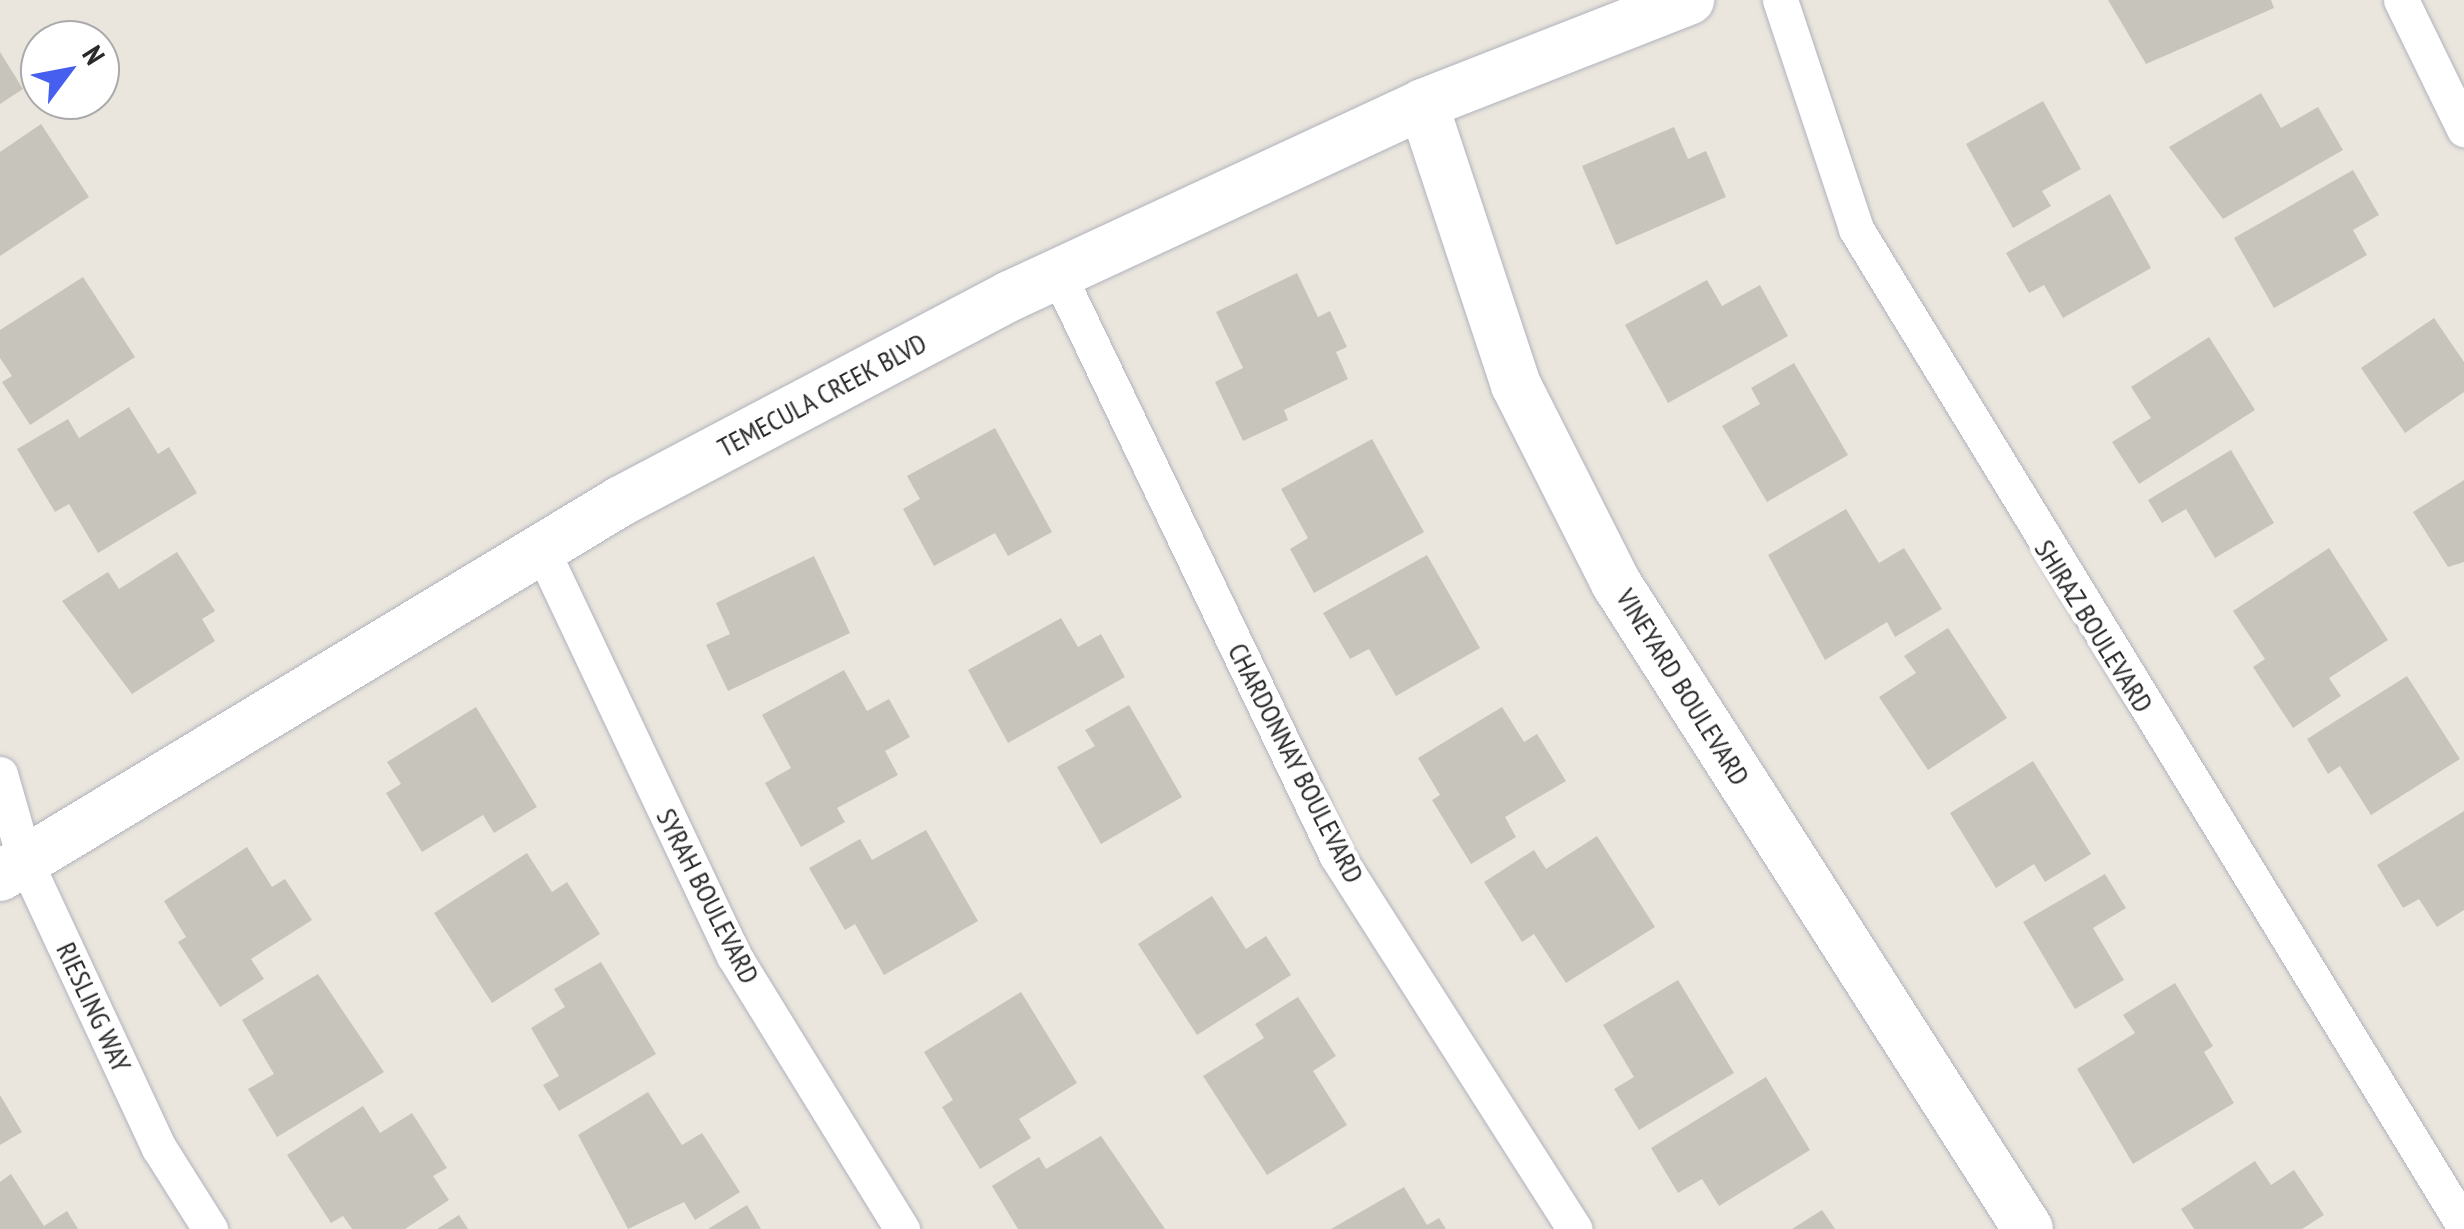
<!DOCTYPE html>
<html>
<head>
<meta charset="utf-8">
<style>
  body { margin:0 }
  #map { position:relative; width:2464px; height:1229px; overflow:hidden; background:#ebe6dd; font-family:"PT Sans Narrow",sans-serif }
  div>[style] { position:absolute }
  .building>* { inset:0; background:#c7c4bc }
  .roads { filter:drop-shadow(0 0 2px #b0b3bd) drop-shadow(0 0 2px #b0b3bd) }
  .street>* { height:35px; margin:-17.5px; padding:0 17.5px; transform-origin:17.5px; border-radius:17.5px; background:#fff }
  .secondary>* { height:50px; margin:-25px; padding:0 25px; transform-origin:25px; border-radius:25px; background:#fff }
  span { translate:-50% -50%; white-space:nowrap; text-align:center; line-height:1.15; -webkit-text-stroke:10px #fff; paint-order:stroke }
  .street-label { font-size:28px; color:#2a2a2a }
  .north { position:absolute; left:20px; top:20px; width:100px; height:100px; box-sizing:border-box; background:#fff; border:2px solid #aaa; border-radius:50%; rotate:58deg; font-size:28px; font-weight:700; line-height:40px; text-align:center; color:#2a2a2a }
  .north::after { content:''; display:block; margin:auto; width:35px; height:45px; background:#475fee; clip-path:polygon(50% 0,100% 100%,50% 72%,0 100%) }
</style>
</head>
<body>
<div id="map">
  <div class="building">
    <i style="clip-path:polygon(2108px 0,2271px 0,2274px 8px,2146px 64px)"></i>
    <i style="clip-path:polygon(0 52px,23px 89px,0 104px)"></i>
    <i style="clip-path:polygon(2261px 93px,2281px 128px,2318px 107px,2343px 150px,2223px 219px,2169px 147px)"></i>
    <i style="clip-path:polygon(2043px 101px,2081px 169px,2042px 191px,2051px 206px,2013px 228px,1966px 144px)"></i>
    <i style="clip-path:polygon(41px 124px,89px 197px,0 256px,0 152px)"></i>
    <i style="clip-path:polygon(1674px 127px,1688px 159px,1706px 151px,1726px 197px,1616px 245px,1582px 166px)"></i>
    <i style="clip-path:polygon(2353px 170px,2379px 215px,2353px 230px,2367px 255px,2274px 308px,2234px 238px)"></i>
    <i style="clip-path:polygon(2110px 194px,2151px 268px,2063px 318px,2044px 285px,2029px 293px,2006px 253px)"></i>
    <i style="clip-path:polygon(1297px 273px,1318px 317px,1330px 311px,1347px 347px,1336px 352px,1348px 379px,1284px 410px,1288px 420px,1243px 441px,1215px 382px,1243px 368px,1216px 312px)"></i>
    <i style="clip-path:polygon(83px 277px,135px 357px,30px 425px,2px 382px,12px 376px,0 358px,0 330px)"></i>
    <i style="clip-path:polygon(1707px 280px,1722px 306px,1760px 285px,1788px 336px,1668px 403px,1625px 325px)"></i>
    <i style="clip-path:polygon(2434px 318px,2464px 362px,2464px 392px,2405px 433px,2361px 368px)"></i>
    <i style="clip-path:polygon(2209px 337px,2255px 410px,2139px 484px,2112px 442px,2151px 418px,2131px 387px)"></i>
    <i style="clip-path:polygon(1794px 363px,1848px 455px,1767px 502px,1722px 426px,1760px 404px,1751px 388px)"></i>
    <i style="clip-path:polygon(129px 407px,158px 454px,169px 447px,197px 493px,98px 553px,69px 504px,55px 512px,17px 449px,68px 419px,79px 438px)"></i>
    <i style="clip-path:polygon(995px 428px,1052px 532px,1008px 556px,995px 533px,934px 566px,903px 509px,920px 499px,907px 476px)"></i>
    <i style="clip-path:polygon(1372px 439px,1424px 532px,1314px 593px,1290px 549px,1308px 538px,1281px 489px)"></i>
    <i style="clip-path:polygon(2231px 450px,2274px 523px,2215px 558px,2186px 509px,2162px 523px,2148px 500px)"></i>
    <i style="clip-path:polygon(2464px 480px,2464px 562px,2448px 567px,2413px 512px)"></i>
    <i style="clip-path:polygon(1846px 509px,1879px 563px,1904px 548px,1942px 609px,1895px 637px,1887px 622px,1825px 660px,1768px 555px)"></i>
    <i style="clip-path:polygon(2329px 548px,2388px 640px,2329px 678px,2341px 696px,2293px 728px,2253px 667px,2265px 659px,2233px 611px)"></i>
    <i style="clip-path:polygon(177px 552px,215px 611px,202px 619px,215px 641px,132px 694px,62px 601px,108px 572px,119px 589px)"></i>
    <i style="clip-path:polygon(1427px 555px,1480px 648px,1396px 696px,1369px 649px,1350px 659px,1323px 613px)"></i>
    <i style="clip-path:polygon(814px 556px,850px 633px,728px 691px,706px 645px,730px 634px,716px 603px)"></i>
    <i style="clip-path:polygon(1061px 618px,1078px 647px,1101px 634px,1125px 677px,1008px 743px,968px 670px)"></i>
    <i style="clip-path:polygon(1948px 628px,2007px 718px,1928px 770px,1879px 697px,1916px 673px,1904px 656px)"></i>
    <i style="clip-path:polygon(844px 670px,867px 711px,889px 699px,910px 737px,885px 751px,898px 775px,837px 808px,845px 822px,801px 847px,765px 783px,791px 768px,762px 715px)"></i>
    <i style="clip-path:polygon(2407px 676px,2460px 759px,2371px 815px,2340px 766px,2328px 774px,2307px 739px)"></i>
    <i style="clip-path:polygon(1129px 705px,1182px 797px,1101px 844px,1057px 767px,1095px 746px,1085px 730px)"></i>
    <i style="clip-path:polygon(476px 707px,537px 807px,494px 833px,483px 815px,422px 852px,386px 793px,401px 784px,387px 762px)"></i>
    <i style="clip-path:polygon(1502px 707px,1524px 742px,1537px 734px,1566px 781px,1505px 817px,1516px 837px,1471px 864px,1432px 800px,1440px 795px,1418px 758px)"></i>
    <i style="clip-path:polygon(2033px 761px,2091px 854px,2045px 882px,2034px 864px,1996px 888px,1950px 813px)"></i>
    <i style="clip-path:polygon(2464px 811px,2464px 910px,2437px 927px,2419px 899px,2403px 908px,2377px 865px)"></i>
    <i style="clip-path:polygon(926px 830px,978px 921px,884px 975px,855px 924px,845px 930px,809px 868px,860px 839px,872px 860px)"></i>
    <i style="clip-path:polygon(1597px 836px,1655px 927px,1566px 983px,1534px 934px,1522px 942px,1484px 882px,1534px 850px,1546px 869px)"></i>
    <i style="clip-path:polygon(247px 847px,272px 887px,285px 879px,312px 920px,251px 959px,264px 979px,220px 1007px,178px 942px,186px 937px,164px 901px)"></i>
    <i style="clip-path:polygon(527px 853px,552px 892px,567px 882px,600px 934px,492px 1003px,434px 913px)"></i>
    <i style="clip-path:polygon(2105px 874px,2126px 908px,2093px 928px,2124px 980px,2075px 1009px,2023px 922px)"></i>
    <i style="clip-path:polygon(1212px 896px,1246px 949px,1266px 936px,1291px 975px,1197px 1035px,1138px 944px)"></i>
    <i style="clip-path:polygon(601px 962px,656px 1054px,559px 1111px,543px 1085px,559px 1076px,531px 1028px,565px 1007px,554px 989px)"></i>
    <i style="clip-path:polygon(318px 974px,384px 1072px,277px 1137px,248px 1089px,274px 1074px,242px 1020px)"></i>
    <i style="clip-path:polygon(1678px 980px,1734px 1073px,1639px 1130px,1614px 1089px,1634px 1077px,1603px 1025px)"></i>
    <i style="clip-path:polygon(2175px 983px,2213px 1046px,2204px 1052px,2234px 1103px,2133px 1164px,2077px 1069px,2135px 1033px,2123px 1015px)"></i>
    <i style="clip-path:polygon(1021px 992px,1077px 1083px,1019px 1119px,1031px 1138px,980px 1169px,942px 1107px,953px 1100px,924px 1052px)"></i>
    <i style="clip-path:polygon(1298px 997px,1336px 1056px,1313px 1071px,1347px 1125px,1267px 1175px,1203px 1076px,1264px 1038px,1255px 1024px)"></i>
    <i style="clip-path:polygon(1766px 1077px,1810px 1150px,1719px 1206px,1702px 1179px,1678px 1193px,1651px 1148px)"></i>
    <i style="clip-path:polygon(648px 1092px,682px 1145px,702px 1133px,740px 1192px,695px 1220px,684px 1202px,628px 1229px,578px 1135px)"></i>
    <i style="clip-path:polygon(0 1095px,22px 1132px,0 1145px)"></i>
    <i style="clip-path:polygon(363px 1106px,380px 1133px,412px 1113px,447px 1168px,433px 1176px,449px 1200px,405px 1229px,352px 1229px,343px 1216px,331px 1223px,287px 1155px)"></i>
    <i style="clip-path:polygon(1101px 1136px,1165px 1229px,1018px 1229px,992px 1186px,1039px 1157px,1046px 1169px)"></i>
    <i style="clip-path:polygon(2255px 1161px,2271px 1185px,2294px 1170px,2324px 1215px,2302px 1229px,2194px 1229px,2181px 1209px)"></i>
    <i style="clip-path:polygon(11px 1174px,44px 1226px,67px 1211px,78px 1229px,0 1229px,0 1182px)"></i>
    <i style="clip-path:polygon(1404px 1187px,1427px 1225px,1439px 1218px,1446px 1229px,1331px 1229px)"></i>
    <i style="clip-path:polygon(747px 1205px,761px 1229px,708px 1229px)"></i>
    <i style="clip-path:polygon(1822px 1210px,1835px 1229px,1792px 1229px)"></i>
    <i style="clip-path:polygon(459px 1215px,468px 1229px,437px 1229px)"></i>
  </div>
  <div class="roads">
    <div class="street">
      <i style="left:1780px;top:0;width:241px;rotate:71.6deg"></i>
      <i style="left:1856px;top:229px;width:1168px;rotate:58.62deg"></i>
      <i style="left:2401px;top:0;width:144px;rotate:64deg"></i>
      <i style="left:1058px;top:274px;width:645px;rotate:64.39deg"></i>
      <i style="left:1337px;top:856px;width:442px;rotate:57.5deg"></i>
      <i style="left:541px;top:548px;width:451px;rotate:64.7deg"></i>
      <i style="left:734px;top:956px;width:321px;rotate:58.4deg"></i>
      <i style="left:0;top:774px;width:91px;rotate:74deg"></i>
      <i style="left:25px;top:861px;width:317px;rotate:65deg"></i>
      <i style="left:159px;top:1148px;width:96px;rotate:57.8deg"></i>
    </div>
    <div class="secondary">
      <i style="left:1423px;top:104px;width:296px;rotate:71.7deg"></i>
      <i style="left:1516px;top:385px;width:222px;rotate:63.2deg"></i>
      <i style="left:1616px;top:583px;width:766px;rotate:57.47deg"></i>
      <i style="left:0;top:876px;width:725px;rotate:-31.13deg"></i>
      <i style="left:621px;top:501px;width:440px;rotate:-27.8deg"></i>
      <i style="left:1010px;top:296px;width:455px;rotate:-24.9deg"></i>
      <i style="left:1423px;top:104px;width:286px;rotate:-21.4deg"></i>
    </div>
  </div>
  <div class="street-label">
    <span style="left:822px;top:395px;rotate:-28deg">TEMECULA CREEK BLVD</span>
    <span style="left:2094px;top:626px;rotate:58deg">SHIRAZ BOULEVARD</span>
    <span style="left:1683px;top:687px;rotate:58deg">VINEYARD BOULEVARD</span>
    <span style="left:1296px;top:763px;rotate:63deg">CHARDONNAY BOULEVARD</span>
    <span style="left:708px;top:896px;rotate:63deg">SYRAH BOULEVARD</span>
    <span style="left:94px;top:1007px;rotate:65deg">RIESLING WAY</span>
  </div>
  <div class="north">N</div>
</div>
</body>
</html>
